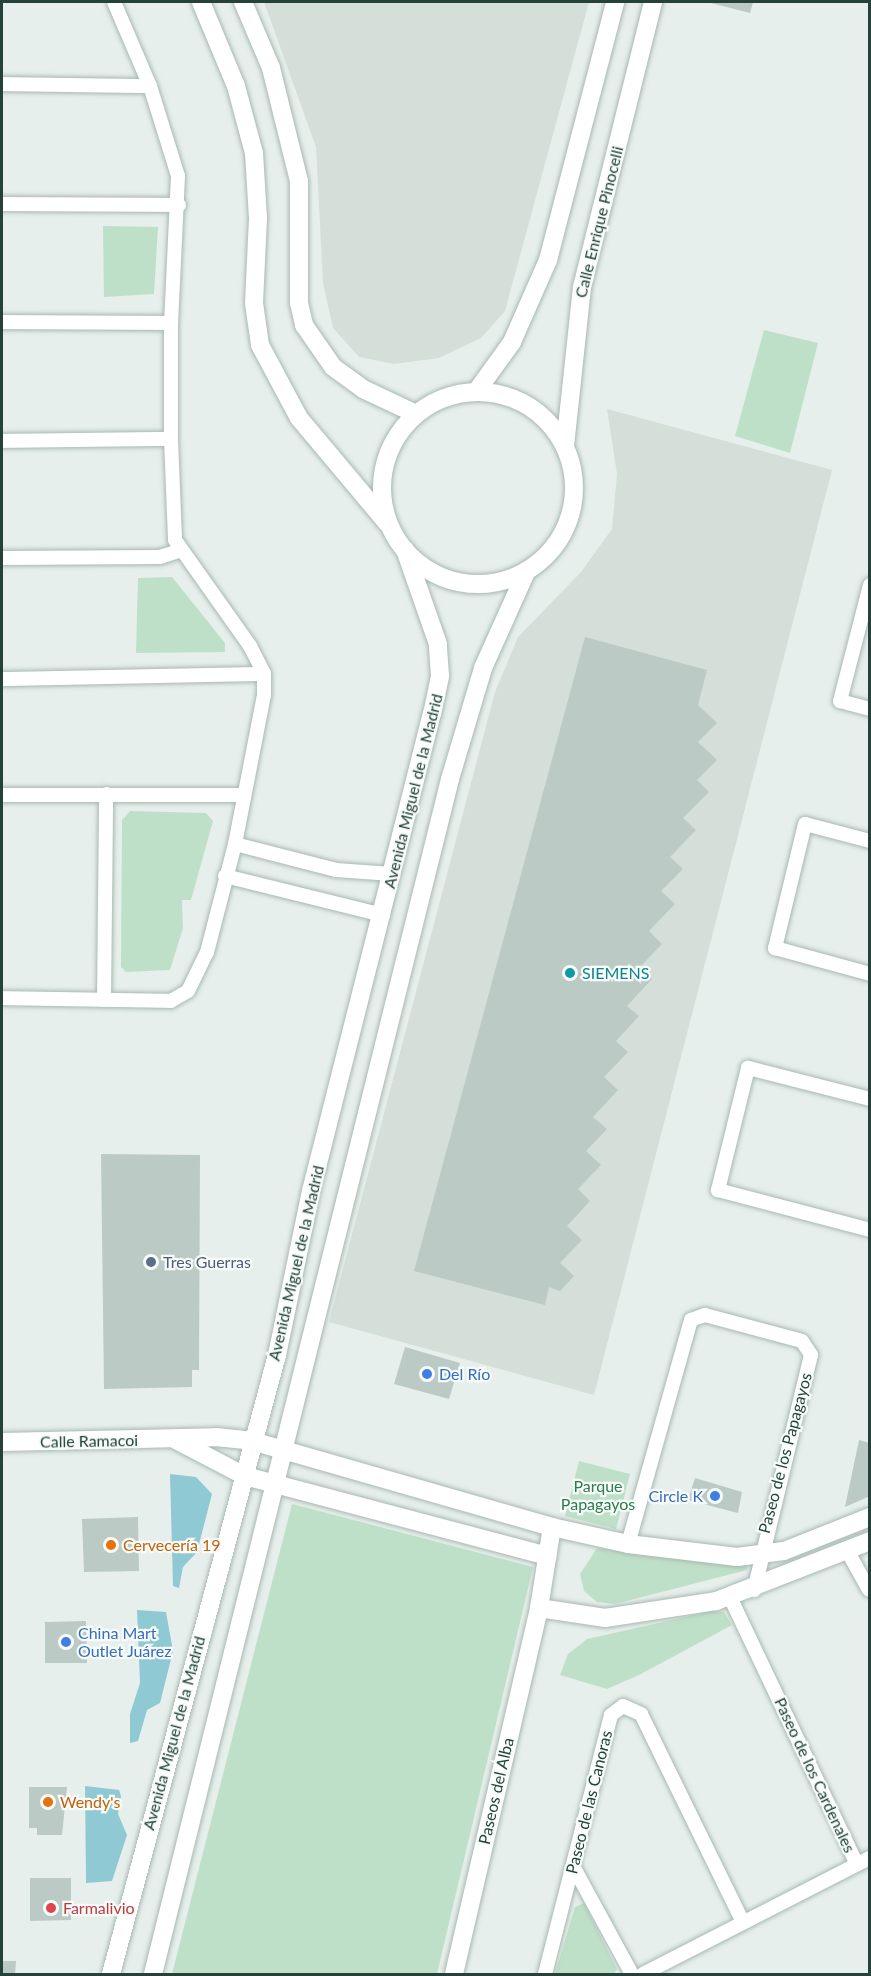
<!DOCTYPE html>
<html>
<head>
<meta charset="utf-8">
<style>
  body { margin:0 }
  #map { position:relative; width:871px; height:1976px; overflow:hidden; background:#e6efeb; font-family:Lato,sans-serif }
  div>[style] { position:absolute }
  .built>* { inset:0; background:#d4dfda }
  .green>* { inset:0; background:#bfe0c8 }
  .water>* { inset:0; background:#8ec9d4 }
  .building>* { inset:0; background:#bbcac4 }
  .roads { filter:drop-shadow(0 0 2px #a8b8b2) drop-shadow(0 0 2px #a8b8b2) }
  .minor>* { height:14px; margin:-7px; padding:0 7px; transform-origin:7px; border-radius:7px; background:#fff }
  .tertiary>* { height:18px; margin:-9px; padding:0 9px; transform-origin:9px; border-radius:9px; background:#fff }
  .secondary>* { height:18px; margin:-9px; padding:0 9px; transform-origin:9px; border-radius:9px; background:#fff }
  .secondary>.ring { margin:-9px; padding:0; box-sizing:content-box; background:none; border:18px solid #fff; border-radius:50% }
  .dots>* { width:16px; height:16px; translate:-50% -50%; box-sizing:border-box; border:3px solid #f7fbf9; border-radius:50% }
  span { translate:-50% -50%; white-space:nowrap; text-align:center; line-height:1.15; -webkit-text-stroke:4.5px #f7fbf9; paint-order:stroke }
  .street-label { font-size:16px; color:#24423a }
  .culture-label { font-size:16px; color:#0d838f }
  .left { translate:0 -50%; text-align:left }
  .service-label { font-size:16px; color:#4e5e75 }
  .shop-label { font-size:16px; color:#366cbe }
  .right { translate:-100% -50%; text-align:right }
  .park-label { font-size:16px; color:#2d7a4b }
  .food-label { font-size:16px; color:#c56008 }
  .health-label { font-size:16px; color:#be3a42 }
  .frame { position:absolute; inset:0; border:3px solid #24423a; pointer-events:none }
</style>
</head>
<body>
<div id="map">
  <div class="built">
    <i style="clip-path:polygon(264px 2px,589px 2px,505px 311px,481px 338px,439px 358px,394px 364px,359px 357px,333px 328px,323px 283px,316px 147px)"></i>
    <i style="clip-path:polygon(607px 409px,832px 470px,594px 1395px,329px 1322px,495px 692px,518px 637px,581px 572px,612px 529px,617px 474px)"></i>
  </div>
  <div class="green">
    <i style="clip-path:polygon(103px 226px,158px 227px,154px 294px,104px 297px)"></i>
    <i style="clip-path:polygon(764px 330px,818px 343px,790px 453px,735px 436px)"></i>
    <i style="clip-path:polygon(172px 577px,225px 643px,225px 652px,136px 653px,138px 578px)"></i>
    <i style="clip-path:polygon(130px 811px,206px 813px,213px 821px,191px 900px,182px 900px,183px 928px,170px 970px,126px 972px,121px 967px,122px 820px)"></i>
    <i style="clip-path:polygon(579px 1461px,630px 1474px,616px 1529px,565px 1516px)"></i>
    <i style="clip-path:polygon(292px 1504px,533px 1567px,437px 1974px,172px 1974px)"></i>
    <i style="clip-path:polygon(597px 1548px,666px 1558px,737px 1560px,747px 1563px,747px 1570px,615px 1604px,597px 1602px,584px 1591px,580px 1574px)"></i>
    <i style="clip-path:polygon(712px 1611px,724px 1612px,732px 1625px,641px 1674px,607px 1689px,560px 1675px,568px 1654px,587px 1639px)"></i>
    <i style="clip-path:polygon(584px 1903px,617px 1969px,614px 1974px,555px 1974px,575px 1907px)"></i>
  </div>
  <div class="water">
    <i style="clip-path:polygon(170px 1474px,196px 1477px,212px 1494px,197px 1552px,183px 1567px,179px 1588px,173px 1586px)"></i>
    <i style="clip-path:polygon(137px 1610px,166px 1612px,173px 1651px,160px 1703px,147px 1710px,138px 1741px,130px 1743px,130px 1714px,140px 1683px)"></i>
    <i style="clip-path:polygon(85px 1786px,119px 1790px,121px 1796px,118px 1814px,127px 1835px,112px 1881px,86px 1883px)"></i>
  </div>
  <div class="building">
    <i style="clip-path:polygon(707px 2px,753px 2px,750px 13px)"></i>
    <i style="clip-path:polygon(585px 637px,707px 670px,698px 705px,717px 723px,698px 742px,717px 760px,697px 780px,709px 792px,683px 818px,696px 830px,670px 857px,683px 869px,661px 891px,675px 904px,649px 931px,662px 944px,640px 967px,652px 979px,627px 1006px,639px 1016px,616px 1041px,628px 1052px,604px 1077px,618px 1090px,593px 1117px,607px 1129px,586px 1151px,601px 1165px,578px 1189px,590px 1201px,567px 1226px,582px 1240px,560px 1263px,574px 1276px,560px 1291px,549px 1287px,545px 1305px,414px 1271px)"></i>
    <i style="clip-path:polygon(101px 1154px,200px 1155px,199px 1370px,192px 1370px,192px 1387px,104px 1389px)"></i>
    <i style="clip-path:polygon(405px 1347px,460px 1363px,449px 1399px,394px 1384px)"></i>
    <i style="clip-path:polygon(859px 1440px,870px 1443px,870px 1496px,845px 1507px)"></i>
    <i style="clip-path:polygon(695px 1478px,742px 1492px,738px 1513px,688px 1500px)"></i>
    <i style="clip-path:polygon(138px 1517px,139px 1571px,84px 1572px,82px 1519px)"></i>
    <i style="clip-path:polygon(86px 1621px,87px 1663px,45px 1663px,45px 1622px)"></i>
    <i style="clip-path:polygon(29px 1787px,67px 1787px,62px 1835px,37px 1835px,37px 1828px,29px 1828px)"></i>
    <i style="clip-path:polygon(30px 1878px,71px 1878px,71px 1920px,30px 1921px)"></i>
    <i style="clip-path:polygon(2px 1961px,16px 1961px,15px 1974px,2px 1974px)"></i>
  </div>
  <div class="roads">
    <div class="minor">
      <i style="left:114px;top:2px;width:91px;rotate:66.8deg"></i>
      <i style="left:150px;top:86px;width:94px;rotate:72.7deg"></i>
      <i style="left:178px;top:176px;width:147px;rotate:92.7deg"></i>
      <i style="left:2px;top:84px;width:148px;rotate:0.8deg"></i>
      <i style="left:2px;top:204px;width:177px;rotate:0.3deg"></i>
      <i style="left:2px;top:322px;width:169px;rotate:0.3deg"></i>
      <i style="left:171px;top:323px;width:116px;rotate:90deg"></i>
      <i style="left:2px;top:441px;width:169px;rotate:-0.7deg"></i>
      <i style="left:171px;top:439px;width:101px;rotate:87.7deg"></i>
      <i style="left:175px;top:540px;width:130px;rotate:54.7deg"></i>
      <i style="left:250px;top:646px;width:31px;rotate:63deg"></i>
      <i style="left:264px;top:674px;width:21px;rotate:90deg"></i>
      <i style="left:264px;top:695px;width:152px;rotate:101deg"></i>
      <i style="left:235px;top:844px;width:112px;rotate:104.5deg"></i>
      <i style="left:207px;top:952px;width:43px;rotate:116deg"></i>
      <i style="left:188px;top:991px;width:20px;rotate:150deg"></i>
      <i style="left:171px;top:1001px;width:169px;rotate:-179deg"></i>
      <i style="left:2px;top:558px;width:158px;rotate:-0.4deg"></i>
      <i style="left:160px;top:557px;width:20px;rotate:-18deg"></i>
      <i style="left:870px;top:585px;width:120px;rotate:104.5deg"></i>
      <i style="left:840px;top:701px;width:31px;rotate:15deg"></i>
      <i style="left:2px;top:679px;width:262px;rotate:-1.1deg"></i>
      <i style="left:2px;top:795px;width:241px"></i>
      <i style="left:870px;top:841px;width:67px;rotate:-165.3deg"></i>
      <i style="left:805px;top:824px;width:128px;rotate:103.6deg"></i>
      <i style="left:775px;top:948px;width:98px;rotate:15.3deg"></i>
      <i style="left:235px;top:844px;width:104px;rotate:14.4deg"></i>
      <i style="left:336px;top:870px;width:56px;rotate:4.1deg"></i>
      <i style="left:225px;top:876px;width:163px;rotate:13.9deg"></i>
      <i style="left:104px;top:1000px;width:206px;rotate:-89.4deg"></i>
      <i style="left:870px;top:1099px;width:126px;rotate:-165.7deg"></i>
      <i style="left:748px;top:1068px;width:126px;rotate:103.8deg"></i>
      <i style="left:718px;top:1190px;width:157px;rotate:14.7deg"></i>
      <i style="left:628px;top:1544px;width:233px;rotate:-74.3deg"></i>
      <i style="left:691px;top:1320px;width:15px;rotate:-20deg"></i>
      <i style="left:705px;top:1315px;width:100px;rotate:15deg"></i>
      <i style="left:802px;top:1341px;width:17px;rotate:57deg"></i>
      <i style="left:811px;top:1355px;width:242px;rotate:103.6deg"></i>
      <i style="left:848px;top:1552px;width:43px;rotate:61.1deg"></i>
      <i style="left:730px;top:1597px;width:296px;rotate:64.6deg"></i>
      <i style="left:573px;top:1866px;width:123px;rotate:61.4deg"></i>
      <i style="left:545px;top:1974px;width:267px;rotate:-75.7deg"></i>
      <i style="left:611px;top:1715px;width:15px;rotate:-37deg"></i>
      <i style="left:623px;top:1706px;width:20px;rotate:24deg"></i>
      <i style="left:641px;top:1714px;width:232px;rotate:63.9deg"></i>
      <i style="left:643px;top:1974px;width:255px;rotate:-27.1deg"></i>
    </div>
    <div class="tertiary">
      <i style="left:176px;top:1440px;width:78px;rotate:27.6deg"></i>
      <i style="left:245px;top:1476px;width:313px;rotate:14.8deg"></i>
      <i style="left:2px;top:1442px;width:214px;rotate:-1.3deg"></i>
      <i style="left:216px;top:1437px;width:36px;rotate:6deg"></i>
      <i style="left:252px;top:1441px;width:312px;rotate:16deg"></i>
      <i style="left:552px;top:1527px;width:78px;rotate:12.6deg"></i>
      <i style="left:628px;top:1544px;width:110px;rotate:6.8deg"></i>
      <i style="left:737px;top:1557px;width:47px;rotate:-7.3deg"></i>
      <i style="left:784px;top:1551px;width:92px;rotate:-21.6deg"></i>
      <i style="left:539px;top:1608px;width:67px;rotate:8.6deg"></i>
      <i style="left:605px;top:1618px;width:112px;rotate:-8.7deg"></i>
      <i style="left:716px;top:1601px;width:165px;rotate:-21.3deg"></i>
      <i style="left:454px;top:1974px;width:376px;rotate:-76.9deg"></i>
      <i style="left:539px;top:1608px;width:82px;rotate:-80.9deg"></i>
    </div>
    <div class="secondary">
      <i style="left:201px;top:2px;width:91px;rotate:67.4deg"></i>
      <i style="left:236px;top:86px;width:69px;rotate:75deg"></i>
      <i style="left:254px;top:153px;width:65px;rotate:86.5deg"></i>
      <i style="left:258px;top:218px;width:85px;rotate:92.7deg"></i>
      <i style="left:254px;top:303px;width:42px;rotate:81.9deg"></i>
      <i style="left:260px;top:345px;width:83px;rotate:61.9deg"></i>
      <i style="left:299px;top:418px;width:137px;rotate:50deg"></i>
      <i style="left:243px;top:2px;width:72px;rotate:67deg"></i>
      <i style="left:271px;top:68px;width:116px;rotate:76.1deg"></i>
      <i style="left:299px;top:181px;width:122px;rotate:90deg"></i>
      <i style="left:299px;top:303px;width:23px;rotate:77deg"></i>
      <i style="left:304px;top:325px;width:51px;rotate:55.4deg"></i>
      <i style="left:333px;top:367px;width:37px;rotate:36deg"></i>
      <i style="left:363px;top:389px;width:59px;rotate:25.3deg"></i>
      <i style="left:476px;top:392px;width:62px;rotate:-54.2deg"></i>
      <i style="left:512px;top:342px;width:90px;rotate:-66.3deg"></i>
      <i style="left:548px;top:260px;width:267px;rotate:-75.4deg"></i>
      <i class="ring" style="left:382px;top:392px;width:174px;height:174px"></i>
      <i style="left:565px;top:446px;width:160px;rotate:-83.9deg"></i>
      <i style="left:582px;top:287px;width:294px;rotate:-76deg"></i>
      <i style="left:111px;top:1974px;width:641px;rotate:-74.99deg"></i>
      <i style="left:277px;top:1355px;width:167px;rotate:-78.3deg"></i>
      <i style="left:311px;top:1191px;width:492px;rotate:-75.8deg"></i>
      <i style="left:432px;top:714px;width:39px;rotate:-78deg"></i>
      <i style="left:440px;top:676px;width:32px;rotate:-94deg"></i>
      <i style="left:438px;top:644px;width:100px;rotate:-109.3deg"></i>
      <i style="left:153px;top:1974px;width:1231px;rotate:-76.04deg"></i>
      <i style="left:450px;top:779px;width:116px;rotate:-73.4deg"></i>
      <i style="left:483px;top:668px;width:107px;rotate:-65.8deg"></i>
    </div>
  </div>
  <div class="dots">
    <i style="left:570px;top:973px;background:#0f9aa8"></i>
    <i style="left:151px;top:1262px;background:#5c6f8a"></i>
    <i style="left:427px;top:1374px;background:#3f7fe0"></i>
    <i style="left:715px;top:1496px;background:#3f7fe0"></i>
    <i style="left:111px;top:1545px;background:#e8710a"></i>
    <i style="left:66px;top:1642px;background:#3f7fe0"></i>
    <i style="left:48px;top:1802px;background:#e8710a"></i>
    <i style="left:51px;top:1908px;background:#e0444e"></i>
  </div>
  <div class="street-label">
    <span style="left:599px;top:222px;rotate:-76deg">Calle Enrique Pinocelli</span>
    <span style="left:413px;top:791px;rotate:-76deg">Avenida Miguel de la Madrid</span>
    <span style="left:296px;top:1263px;rotate:-77deg">Avenida Miguel de la Madrid</span>
    <span style="left:89px;top:1441px;rotate:-1deg">Calle Ramacoi</span>
    <span style="left:785px;top:1453px;rotate:-75deg">Paseo de los Papagayos</span>
    <span style="left:174px;top:1733px;rotate:-75deg">Avenida Miguel de la Madrid</span>
    <span style="left:815px;top:1775px;rotate:65deg">Paseo de los Cardenales</span>
    <span style="left:496px;top:1791px;rotate:-77deg">Paseos del Alba</span>
    <span style="left:589px;top:1802px;rotate:-76deg">Paseo de las Canoras</span>
  </div>
  <div class="culture-label">
    <span class="left" style="left:582px;top:973px">SIEMENS</span>
  </div>
  <div class="service-label">
    <span class="left" style="left:163px;top:1262px">Tres Guerras</span>
  </div>
  <div class="shop-label">
    <span class="left" style="left:439px;top:1374px">Del Río</span>
    <span class="right" style="left:703px;top:1496px">Circle K</span>
    <span class="left" style="left:78px;top:1642px">China Mart<br>Outlet Juárez</span>
  </div>
  <div class="park-label">
    <span style="left:598px;top:1495px">Parque<br>Papagayos</span>
  </div>
  <div class="food-label">
    <span class="left" style="left:123px;top:1545px">Cervecería 19</span>
    <span class="left" style="left:60px;top:1802px">Wendy's</span>
  </div>
  <div class="health-label">
    <span class="left" style="left:63px;top:1908px">Farmalivio</span>
  </div>
  <div class="frame"></div>
</div>
</body>
</html>
